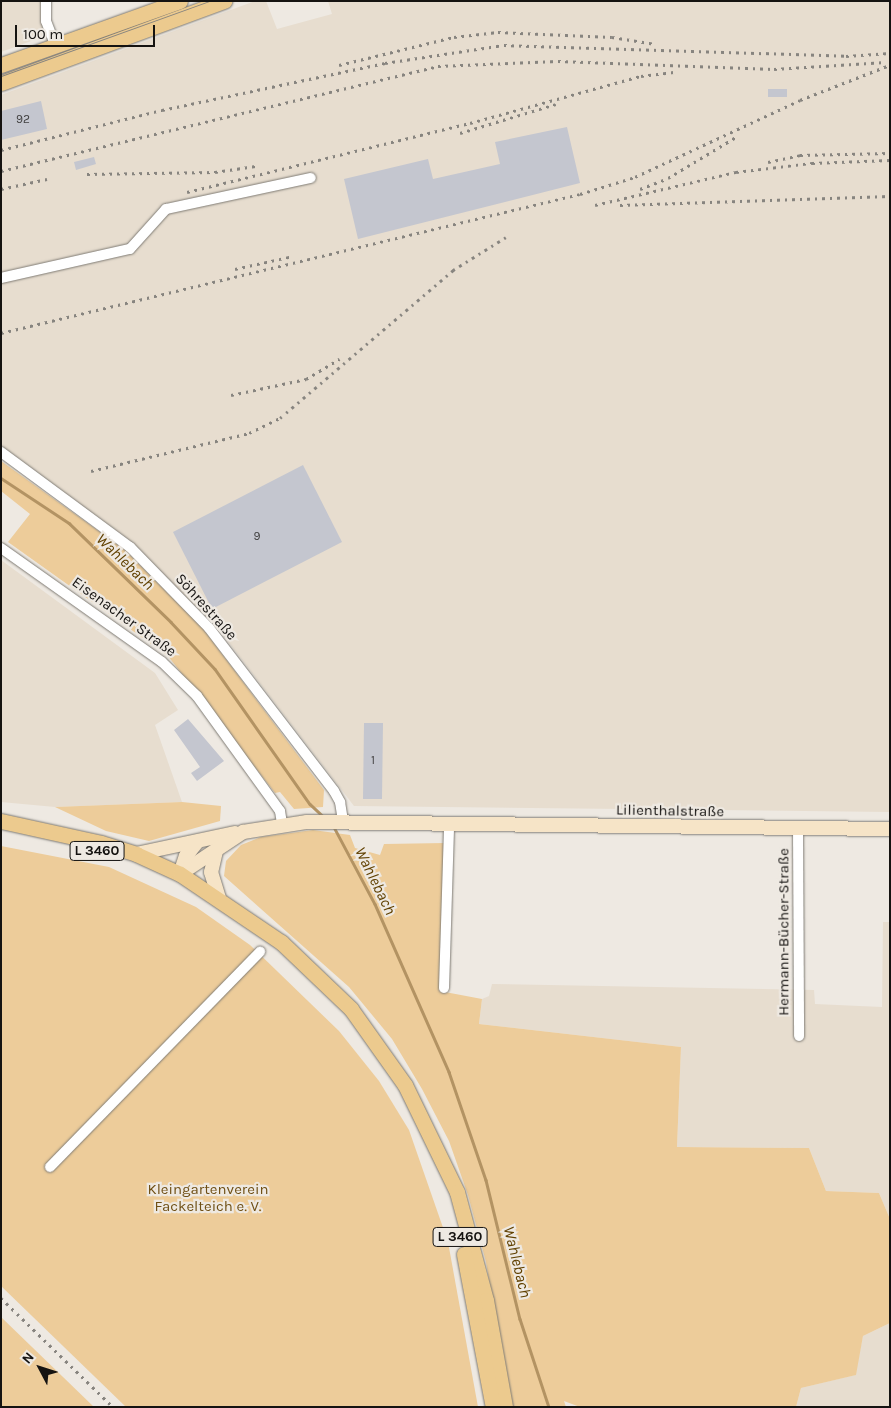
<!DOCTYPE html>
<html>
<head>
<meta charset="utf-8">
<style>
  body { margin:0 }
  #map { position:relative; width:891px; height:1408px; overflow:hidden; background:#eee9e2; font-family:Karla,sans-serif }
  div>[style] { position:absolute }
  .built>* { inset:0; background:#e7ddcf }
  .green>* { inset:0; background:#edcc9a }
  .stream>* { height:2.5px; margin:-1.25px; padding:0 1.25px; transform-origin:1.25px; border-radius:1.25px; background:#b39363 }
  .building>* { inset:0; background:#c4c6cf }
  .roads { filter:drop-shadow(0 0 1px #7f7b74) drop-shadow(0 0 1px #7f7b74) }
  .minor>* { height:10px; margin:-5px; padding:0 5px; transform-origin:5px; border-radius:5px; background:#fff }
  .secondary>* { height:14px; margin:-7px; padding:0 7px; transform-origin:7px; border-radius:7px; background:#f6e4c7 }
  .primary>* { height:15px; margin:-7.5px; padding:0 7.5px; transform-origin:7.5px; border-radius:7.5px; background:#ecca8e }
  .tram>* { height:1px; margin:-0.5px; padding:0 0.5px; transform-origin:0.5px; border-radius:0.5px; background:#87847f }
  .rail>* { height:2.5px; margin-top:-1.25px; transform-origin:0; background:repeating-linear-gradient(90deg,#87847f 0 2.5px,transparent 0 7.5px) }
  span { translate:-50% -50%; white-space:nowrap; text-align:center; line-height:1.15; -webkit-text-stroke:4.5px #eee9e2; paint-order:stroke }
  .number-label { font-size:12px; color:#414040 }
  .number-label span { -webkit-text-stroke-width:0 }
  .shield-label span { padding:1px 4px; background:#eee9e2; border:1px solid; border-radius:4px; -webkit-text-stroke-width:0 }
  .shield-label { font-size:14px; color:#151311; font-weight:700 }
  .street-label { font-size:15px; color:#151311 }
  .park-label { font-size:15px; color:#6f4f14 }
  .water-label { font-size:16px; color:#614100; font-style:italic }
  .frame { position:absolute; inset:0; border:2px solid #151311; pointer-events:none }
  .north { position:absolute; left:15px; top:1343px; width:50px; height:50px; -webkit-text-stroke:4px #eee9e2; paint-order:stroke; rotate:310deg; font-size:14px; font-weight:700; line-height:20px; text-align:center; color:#151311 }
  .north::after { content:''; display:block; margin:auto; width:18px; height:22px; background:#151311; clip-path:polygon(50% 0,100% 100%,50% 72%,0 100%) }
  .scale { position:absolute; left:15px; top:25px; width:140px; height:22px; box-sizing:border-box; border:2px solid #151311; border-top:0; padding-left:6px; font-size:15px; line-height:18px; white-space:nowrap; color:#151311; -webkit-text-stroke:4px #eee9e2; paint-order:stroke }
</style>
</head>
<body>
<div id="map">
  <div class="built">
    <i style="clip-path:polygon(1px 1px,41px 1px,45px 36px,1px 52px)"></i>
    <i style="clip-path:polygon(255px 1px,266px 1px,277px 29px,332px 14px,328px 1px,890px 1px,890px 812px,354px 806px,220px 631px,137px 547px,1px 446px,1px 95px)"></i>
    <i style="clip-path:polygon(1px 560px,155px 673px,178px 710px,155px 725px,182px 802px,55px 807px,1px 802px)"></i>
    <i style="clip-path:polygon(883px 922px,890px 922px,890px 1219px,879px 1193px,826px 1191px,809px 1148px,677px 1147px,681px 1047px,479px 1024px,482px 999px,489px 996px,492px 984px,814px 990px,815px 1004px,882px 1007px)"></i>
    <i style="clip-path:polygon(890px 1323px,890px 1407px,796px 1407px,801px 1388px,855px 1375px,863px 1336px)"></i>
  </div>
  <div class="green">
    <i style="clip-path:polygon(1px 461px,125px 550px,204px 630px,324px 790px,323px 807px,294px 809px,280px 792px,275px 793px,168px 656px,8px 542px,30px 514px,1px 491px)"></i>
    <i style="clip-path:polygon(182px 802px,221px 806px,220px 821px,149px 841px,106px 831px,55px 807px)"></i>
    <i style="clip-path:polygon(313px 830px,350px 835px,355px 848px,380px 855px,384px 844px,445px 843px,445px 992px,482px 999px,479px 1024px,681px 1047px,677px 1147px,809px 1148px,826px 1191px,879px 1193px,890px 1219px,890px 1323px,863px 1336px,856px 1375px,801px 1388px,796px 1407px,580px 1407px,564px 1401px,566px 1407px,510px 1407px,486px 1262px,468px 1195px,449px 1141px,422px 1089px,392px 1039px,349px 987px,224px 876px,226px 861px,241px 845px,261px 837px)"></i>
    <i style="clip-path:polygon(1px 846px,109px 867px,196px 907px,250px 945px,339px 1031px,379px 1081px,409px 1130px,448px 1242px,478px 1407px,126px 1407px,1px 1286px)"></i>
    <i style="clip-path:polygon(1px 1317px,94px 1407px,1px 1407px)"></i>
  </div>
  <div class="stream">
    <i style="left:1px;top:478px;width:82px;rotate:33.5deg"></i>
    <i style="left:69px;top:523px;width:142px;rotate:44.1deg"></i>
    <i style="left:171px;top:622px;width:64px;rotate:46.9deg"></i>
    <i style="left:215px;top:669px;width:165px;rotate:54.9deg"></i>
    <i style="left:310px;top:804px;width:18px;rotate:43deg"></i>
    <i style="left:334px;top:827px;width:87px;rotate:62deg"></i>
    <i style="left:375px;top:904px;width:184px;rotate:66.2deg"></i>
    <i style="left:449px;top:1072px;width:114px;rotate:71.1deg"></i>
    <i style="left:486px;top:1180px;width:143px;rotate:76.3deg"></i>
    <i style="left:520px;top:1319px;width:93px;rotate:71.8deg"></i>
  </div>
  <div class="building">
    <i style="clip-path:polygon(768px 89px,787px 89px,787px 97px,768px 97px)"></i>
    <i style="clip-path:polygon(41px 101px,47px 129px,1px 140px,1px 111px)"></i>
    <i style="clip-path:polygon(567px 127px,580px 183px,358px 239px,344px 179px,428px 159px,433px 179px,500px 164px,495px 142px)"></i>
    <i style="clip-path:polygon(94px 157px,96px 164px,76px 170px,74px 162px)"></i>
    <i style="clip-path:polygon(303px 465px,342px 542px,212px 609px,173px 532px)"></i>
    <i style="clip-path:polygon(188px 719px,224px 761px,197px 781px,191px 773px,200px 767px,174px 730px)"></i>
    <i style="clip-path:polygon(364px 723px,383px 723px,382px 799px,363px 799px)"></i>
  </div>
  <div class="roads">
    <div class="minor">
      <i style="left:46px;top:1px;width:20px;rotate:90deg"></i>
      <i style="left:46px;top:21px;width:26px;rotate:69deg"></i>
      <i style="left:1px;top:278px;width:132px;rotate:-12.7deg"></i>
      <i style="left:130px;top:249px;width:54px;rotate:-48deg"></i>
      <i style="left:166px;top:209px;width:148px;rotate:-12.1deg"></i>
      <i style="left:1px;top:452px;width:160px;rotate:36.4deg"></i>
      <i style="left:130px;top:547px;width:113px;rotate:45.7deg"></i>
      <i style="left:209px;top:628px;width:205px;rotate:52.5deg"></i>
      <i style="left:334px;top:791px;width:13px;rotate:61deg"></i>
      <i style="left:340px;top:802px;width:20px;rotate:81deg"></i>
      <i style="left:1px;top:548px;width:197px;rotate:35.3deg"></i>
      <i style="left:162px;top:662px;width:49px;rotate:44.2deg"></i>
      <i style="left:197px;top:696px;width:142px;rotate:54.2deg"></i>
      <i style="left:280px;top:811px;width:13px;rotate:81deg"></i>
      <i style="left:798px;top:828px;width:208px;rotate:89.7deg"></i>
      <i style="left:444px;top:988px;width:163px;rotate:-88.2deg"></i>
      <i style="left:50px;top:1167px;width:301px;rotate:-45.7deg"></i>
    </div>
    <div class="secondary">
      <i style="left:216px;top:851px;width:22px;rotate:103deg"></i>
      <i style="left:211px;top:872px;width:27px;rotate:73deg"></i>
      <i style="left:136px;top:854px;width:101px;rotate:-12deg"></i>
      <i style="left:180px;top:874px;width:76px;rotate:-33.7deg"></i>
      <i style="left:243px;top:832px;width:65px;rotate:-8.9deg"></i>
      <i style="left:307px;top:822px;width:583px;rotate:0.69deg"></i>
      <i style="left:180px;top:874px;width:19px;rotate:-72deg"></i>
      <i style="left:186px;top:856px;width:18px;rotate:-52deg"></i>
    </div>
    <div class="primary">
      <i style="left:1px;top:65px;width:190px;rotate:-19.7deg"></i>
      <i style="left:1px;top:83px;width:238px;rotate:-20.2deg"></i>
      <i style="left:1px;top:821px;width:102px;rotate:12.4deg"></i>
      <i style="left:101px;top:843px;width:37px;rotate:17deg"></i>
      <i style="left:136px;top:854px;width:48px;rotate:24.4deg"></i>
      <i style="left:180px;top:874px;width:122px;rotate:34deg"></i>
      <i style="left:281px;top:942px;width:97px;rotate:43.7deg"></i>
      <i style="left:351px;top:1009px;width:93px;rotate:54.6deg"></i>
      <i style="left:405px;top:1085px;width:119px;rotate:64.1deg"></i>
      <i style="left:457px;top:1192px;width:112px;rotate:75deg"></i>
      <i style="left:486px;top:1300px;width:109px;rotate:79.9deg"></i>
      <i style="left:464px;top:1254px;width:156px;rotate:79.3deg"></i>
    </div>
  </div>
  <div class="tram">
    <i style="left:1px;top:76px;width:221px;rotate:-19.8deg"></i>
  </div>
  <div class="rail">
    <i style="left:339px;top:65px;width:118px;rotate:-13.7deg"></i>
    <i style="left:454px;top:37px;width:44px;rotate:-6.5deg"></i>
    <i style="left:498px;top:32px;width:114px;rotate:2.5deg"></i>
    <i style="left:612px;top:37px;width:44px;rotate:9.2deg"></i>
    <i style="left:460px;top:133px;width:100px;rotate:-16.8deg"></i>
    <i style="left:1px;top:150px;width:166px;rotate:-14deg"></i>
    <i style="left:162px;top:110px;width:228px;rotate:-11.9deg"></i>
    <i style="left:385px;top:63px;width:120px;rotate:-8.6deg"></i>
    <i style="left:504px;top:45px;width:342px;rotate:1.8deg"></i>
    <i style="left:846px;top:56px;width:44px;rotate:-3.9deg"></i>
    <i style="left:768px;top:162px;width:33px;rotate:-12deg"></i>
    <i style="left:800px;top:155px;width:90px;rotate:-1.3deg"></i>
    <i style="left:1px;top:171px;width:449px;rotate:-13.5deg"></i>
    <i style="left:438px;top:66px;width:120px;rotate:-2.4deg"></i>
    <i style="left:558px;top:61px;width:216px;rotate:2.1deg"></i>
    <i style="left:774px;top:69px;width:112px;rotate:-3.6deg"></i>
    <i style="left:87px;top:174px;width:128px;rotate:-0.9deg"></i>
    <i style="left:215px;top:172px;width:41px;rotate:-8.3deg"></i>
    <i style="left:1px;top:189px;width:47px;rotate:-12.3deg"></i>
    <i style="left:640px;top:189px;width:30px;rotate:-21deg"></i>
    <i style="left:668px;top:178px;width:79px;rotate:-31.1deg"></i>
    <i style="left:187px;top:192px;width:291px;rotate:-13.7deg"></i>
    <i style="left:470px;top:123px;width:177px;rotate:-15.4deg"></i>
    <i style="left:641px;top:76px;width:33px;rotate:-7deg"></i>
    <i style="left:595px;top:205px;width:145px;rotate:-13.2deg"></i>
    <i style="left:736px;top:172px;width:77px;rotate:-6.8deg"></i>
    <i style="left:812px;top:163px;width:78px;rotate:-2.2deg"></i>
    <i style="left:620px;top:205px;width:270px;rotate:-1.9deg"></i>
    <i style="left:235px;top:269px;width:59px;rotate:-12.6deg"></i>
    <i style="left:1px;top:333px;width:595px;rotate:-13.5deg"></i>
    <i style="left:580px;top:194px;width:58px;rotate:-17.2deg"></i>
    <i style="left:635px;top:177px;width:182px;rotate:-25deg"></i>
    <i style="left:800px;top:100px;width:97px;rotate:-21.3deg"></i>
    <i style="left:231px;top:395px;width:77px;rotate:-12deg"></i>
    <i style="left:306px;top:379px;width:39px;rotate:-31deg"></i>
    <i style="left:91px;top:471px;width:163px;rotate:-13.5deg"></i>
    <i style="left:249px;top:433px;width:34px;rotate:-26deg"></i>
    <i style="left:280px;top:418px;width:228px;rotate:-40.5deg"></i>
    <i style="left:453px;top:270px;width:62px;rotate:-31.9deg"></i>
    <i style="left:1px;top:1298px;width:156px;rotate:44.2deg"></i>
  </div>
  <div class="number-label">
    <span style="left:23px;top:120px">92</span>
    <span style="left:257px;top:537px">9</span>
    <span style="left:373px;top:761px">1</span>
  </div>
  <div class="shield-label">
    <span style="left:97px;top:851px">L 3460</span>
    <span style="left:460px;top:1237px">L 3460</span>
  </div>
  <div class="street-label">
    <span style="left:206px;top:607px;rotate:48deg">Söhrestraße</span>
    <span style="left:124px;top:617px;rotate:36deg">Eisenacher Straße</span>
    <span style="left:670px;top:811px;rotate:1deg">Lilienthalstraße</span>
    <span style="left:784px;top:932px;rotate:-90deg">Hermann-Bücher-Straße</span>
  </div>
  <div class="park-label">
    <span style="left:208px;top:1198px">Kleingartenverein<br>Fackelteich e. V.</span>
  </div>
  <div class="water-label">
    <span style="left:125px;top:562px;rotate:44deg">Wahlebach</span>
    <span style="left:375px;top:881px;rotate:64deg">Wahlebach</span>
    <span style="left:517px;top:1262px;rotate:76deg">Wahlebach</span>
  </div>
  <div class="frame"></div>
  <div class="north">N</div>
  <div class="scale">100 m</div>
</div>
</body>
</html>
